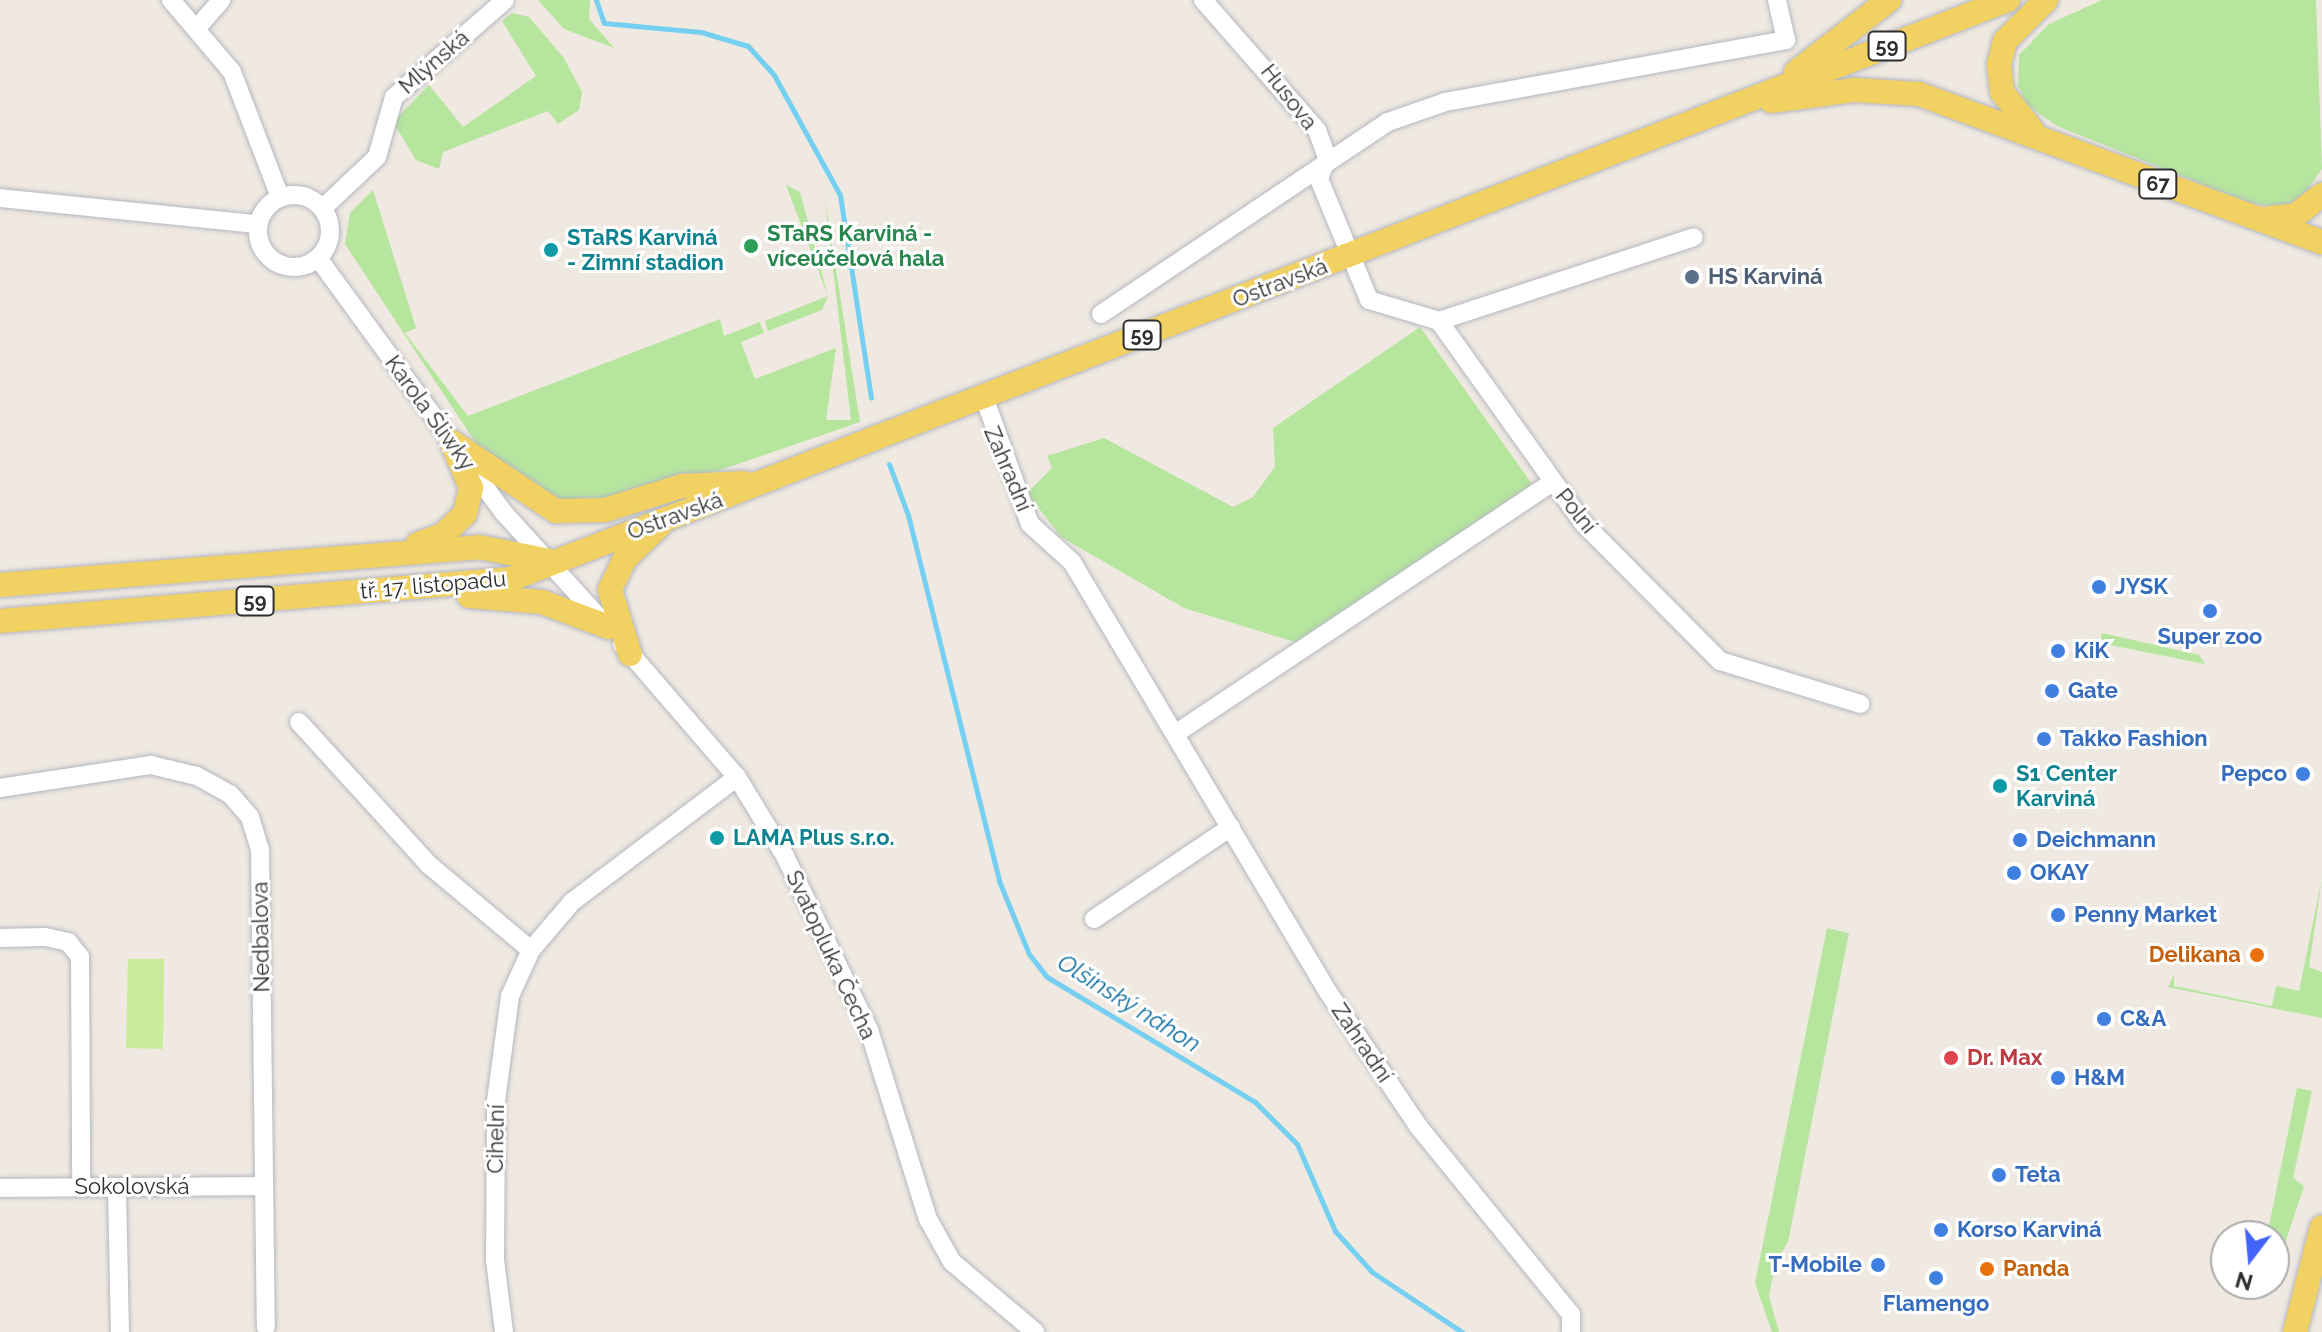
<!DOCTYPE html>
<html>
<head>
<meta charset="utf-8">
<style>
  body { margin:0 }
  #map { position:relative; width:2322px; height:1332px; overflow:hidden; background:#efe9e1; font-family:Raleway,sans-serif }
  div>[style] { position:absolute }
  .green>* { inset:0; background:#b6e59e }
  .pitch>* { inset:0; background:#c9ec9a }
  .stream>* { height:5px; margin:-2.5px; padding:0 2.5px; transform-origin:2.5px; border-radius:2.5px; background:#75cff0 }
  .roads { filter:drop-shadow(0 0 2px #b4b7c1) drop-shadow(0 0 2px #b4b7c1) }
  .minor>* { height:18px; margin:-9px; padding:0 9px; transform-origin:9px; border-radius:9px; background:#fff }
  .minor>.ring { margin:-9px; padding:0; box-sizing:content-box; background:none; border:18px solid #fff; border-radius:50% }
  .major>* { height:24px; margin:-12px; padding:0 12px; transform-origin:12px; border-radius:12px; background:#f2d163 }
  .dots>* { width:22px; height:22px; translate:-50% -50%; box-sizing:border-box; border:4px solid #fff; border-radius:50% }
  span { translate:-50% -50%; white-space:nowrap; text-align:center; line-height:1.15; -webkit-text-stroke:6px #fff; paint-order:stroke }
  .shield-label span { padding:2px 6px; background:#fff; border:2px solid; border-radius:6px; -webkit-text-stroke-width:0 }
  .shield-label { font-size:20px; color:#2e2e2e; font-weight:700 }
  .street-label { font-size:22px; color:#2e2e2e }
  .leisure-label { font-size:22px; color:#27864d; font-weight:700 }
  .left { translate:0 -50%; text-align:left }
  .culture-label { font-size:22px; color:#0d838f; font-weight:700 }
  .service-label { font-size:22px; color:#4e5e75; font-weight:700 }
  .shop-label { font-size:22px; color:#366cbe; font-weight:700 }
  .right { translate:-100% -50%; text-align:right }
  .food-label { font-size:22px; color:#c56008; font-weight:700 }
  .health-label { font-size:22px; color:#be3a42; font-weight:700 }
  .water-label { font-size:24px; color:#0d6fa3; font-style:italic }
  .north { position:absolute; left:2210px; top:1220px; width:80px; height:80px; box-sizing:border-box; background:#fff; border:2px solid #ababab; border-radius:50%; rotate:196deg; font-size:22px; font-weight:700; line-height:32px; text-align:center; color:#2e2e2e }
  .north::after { content:''; display:block; margin:auto; width:28px; height:36px; background:#4264fb; clip-path:polygon(50% 0,100% 100%,50% 72%,0 100%) }
</style>
</head>
<body>
<div id="map">
  <div class="green">
    <i style="clip-path:polygon(538px 0,590px 0,589px 19px,614px 48px,564px 29px)"></i>
    <i style="clip-path:polygon(2102px 0,2316px 0,2322px 169px,2302px 198px,2286px 207px,2249px 203px,2057px 126px,2027px 105px,2018px 86px,2019px 55px,2049px 24px)"></i>
    <i style="clip-path:polygon(512px 13px,529px 17px,564px 58px,582px 92px,579px 110px,558px 124px,548px 111px,443px 152px,439px 169px,416px 160px,393px 122px,429px 85px,463px 127px,536px 76px,502px 21px)"></i>
    <i style="clip-path:polygon(786px 185px,800px 192px,828px 296px,822px 310px,768px 331px,765px 321px,828px 296px)"></i>
    <i style="clip-path:polygon(373px 190px,416px 328px,405px 333px,468px 416px,720px 319px,724px 336px,760px 322px,764px 333px,741px 342px,755px 379px,836px 348px,826px 420px,851px 420px,824px 193px,860px 422px,656px 492px,558px 507px,479px 448px,345px 244px,350px 213px)"></i>
    <i style="clip-path:polygon(1420px 327px,1532px 484px,1298px 643px,1184px 608px,1061px 537px,1027px 493px,1052px 468px,1047px 456px,1104px 438px,1233px 507px,1253px 497px,1275px 467px,1273px 428px)"></i>
    <i style="clip-path:polygon(2102px 633px,2199px 655px,2205px 664px,2100px 643px)"></i>
    <i style="clip-path:polygon(2322px 878px,2309px 967px,2322px 972px,2322px 1018px,2168px 987px,2174px 975px,2174px 986px,2272px 1006px,2276px 986px,2299px 991px)"></i>
    <i style="clip-path:polygon(1827px 928px,1849px 933px,1788px 1242px,1775px 1263px,1769px 1296px,1779px 1332px,1772px 1332px,1755px 1283px)"></i>
    <i style="clip-path:polygon(2297px 1088px,2312px 1091px,2293px 1178px,2304px 1186px,2274px 1277px,2274px 1236px,2267px 1236px)"></i>
  </div>
  <div class="pitch">
    <i style="clip-path:polygon(128px 959px,164px 959px,163px 1049px,126px 1048px)"></i>
  </div>
  <div class="stream">
    <i style="left:596px;top:0;width:24px;rotate:71deg"></i>
    <i style="left:604px;top:23px;width:97px;rotate:5.3deg"></i>
    <i style="left:701px;top:32px;width:49px;rotate:16.6deg"></i>
    <i style="left:748px;top:46px;width:39px;rotate:48deg"></i>
    <i style="left:774px;top:75px;width:137px;rotate:61.2deg"></i>
    <i style="left:840px;top:195px;width:205px;rotate:81.3deg"></i>
    <i style="left:889px;top:464px;width:54px;rotate:69.6deg"></i>
    <i style="left:908px;top:515px;width:377px;rotate:76deg"></i>
    <i style="left:999px;top:881px;width:79px;rotate:67.7deg"></i>
    <i style="left:1029px;top:954px;width:29px;rotate:52deg"></i>
    <i style="left:1047px;top:977px;width:243px;rotate:31deg"></i>
    <i style="left:1255px;top:1102px;width:59px;rotate:45deg"></i>
    <i style="left:1297px;top:1144px;width:95px;rotate:66.4deg"></i>
    <i style="left:1335px;top:1231px;width:55px;rotate:47.9deg"></i>
    <i style="left:1372px;top:1272px;width:108px;rotate:33.7deg"></i>
  </div>
  <div class="roads">
    <div class="minor">
      <i style="left:171px;top:0;width:94px;rotate:49.7deg"></i>
      <i style="left:232px;top:72px;width:134px;rotate:69deg"></i>
      <i style="left:1203px;top:0;width:173px;rotate:48.8deg"></i>
      <i style="left:1317px;top:130px;width:30px;rotate:70deg"></i>
      <i style="left:1327px;top:158px;width:22px;rotate:111deg"></i>
      <i style="left:1319px;top:179px;width:131px;rotate:67.5deg"></i>
      <i style="left:1369px;top:300px;width:73px;rotate:16.7deg"></i>
      <i style="left:1439px;top:321px;width:249px;rotate:54.5deg"></i>
      <i style="left:1584px;top:524px;width:193px;rotate:45.2deg"></i>
      <i style="left:1720px;top:661px;width:147px;rotate:17deg"></i>
      <i style="left:197px;top:28px;width:37px;rotate:-49deg"></i>
      <i class="ring" style="left:258px;top:195px;width:54px;height:54px"></i>
      <i style="left:0;top:198px;width:259px;rotate:5.8deg"></i>
      <i style="left:323px;top:208px;width:74px;rotate:-43.4deg"></i>
      <i style="left:377px;top:157px;width:62px;rotate:-74.2deg"></i>
      <i style="left:394px;top:97px;width:147px;rotate:-41.1deg"></i>
      <i style="left:318px;top:258px;width:316px;rotate:53.9deg"></i>
      <i style="left:504px;top:513px;width:150px;rotate:47.7deg"></i>
      <i style="left:1101px;top:314px;width:345px;rotate:-33.8deg"></i>
      <i style="left:1388px;top:122px;width:60px;rotate:-19.3deg"></i>
      <i style="left:1445px;top:102px;width:347px;rotate:-10.3deg"></i>
      <i style="left:1786px;top:40px;width:41px;rotate:-102.7deg"></i>
      <i style="left:1439px;top:321px;width:268px;rotate:-18.2deg"></i>
      <i style="left:984px;top:397px;width:135px;rotate:70.1deg"></i>
      <i style="left:1030px;top:524px;width:57px;rotate:42.1deg"></i>
      <i style="left:1072px;top:562px;width:500px;rotate:59.23deg"></i>
      <i style="left:1328px;top:992px;width:161px;rotate:56.1deg"></i>
      <i style="left:1418px;top:1126px;width:242px;rotate:50.9deg"></i>
      <i style="left:1571px;top:1314px;width:18px;rotate:90deg"></i>
      <i style="left:622px;top:644px;width:176px;rotate:49.2deg"></i>
      <i style="left:737px;top:777px;width:92px;rotate:58.7deg"></i>
      <i style="left:785px;top:856px;width:193px;rotate:64.2deg"></i>
      <i style="left:869px;top:1030px;width:198px;rotate:72.7deg"></i>
      <i style="left:928px;top:1219px;width:49px;rotate:60.8deg"></i>
      <i style="left:952px;top:1262px;width:109px;rotate:40.1deg"></i>
      <i style="left:299px;top:722px;width:192px;rotate:47.7deg"></i>
      <i style="left:428px;top:864px;width:134px;rotate:39.9deg"></i>
      <i style="left:1175px;top:734px;width:454px;rotate:-33.7deg"></i>
      <i style="left:0;top:788px;width:153px;rotate:-8.7deg"></i>
      <i style="left:151px;top:765px;width:47px;rotate:13.4deg"></i>
      <i style="left:197px;top:776px;width:38px;rotate:29deg"></i>
      <i style="left:230px;top:794px;width:30px;rotate:49deg"></i>
      <i style="left:250px;top:817px;width:34px;rotate:73deg"></i>
      <i style="left:260px;top:850px;width:477px;rotate:89.3deg"></i>
      <i style="left:1094px;top:919px;width:165px;rotate:-33.9deg"></i>
      <i style="left:0;top:938px;width:45px;rotate:-1.3deg"></i>
      <i style="left:45px;top:937px;width:24px;rotate:12deg"></i>
      <i style="left:68px;top:942px;width:19px;rotate:51deg"></i>
      <i style="left:80px;top:957px;width:229px;rotate:89.7deg"></i>
      <i style="left:0;top:1188px;width:264px;rotate:-0.4deg"></i>
      <i style="left:117px;top:1190px;width:142px;rotate:88.8deg"></i>
      <i style="left:504px;top:1332px;width:73px;rotate:-97.1deg"></i>
      <i style="left:495px;top:1260px;width:159px;rotate:-89.6deg"></i>
      <i style="left:496px;top:1101px;width:106px;rotate:-82.4deg"></i>
      <i style="left:510px;top:996px;width:51px;rotate:-65.5deg"></i>
      <i style="left:531px;top:950px;width:63px;rotate:-49.5deg"></i>
      <i style="left:572px;top:902px;width:207px;rotate:-37.1deg"></i>
    </div>
    <div class="major">
      <i style="left:1796px;top:72px;width:118px;rotate:-37.7deg"></i>
      <i style="left:1771px;top:101px;width:85px;rotate:-7.5deg"></i>
      <i style="left:1855px;top:90px;width:64px;rotate:3.6deg"></i>
      <i style="left:1919px;top:94px;width:429px;rotate:20.2deg"></i>
      <i style="left:2032px;top:130px;width:48px;rotate:-128.3deg"></i>
      <i style="left:2002px;top:92px;width:28px;rotate:-96deg"></i>
      <i style="left:1999px;top:64px;width:24px;rotate:-75deg"></i>
      <i style="left:2005px;top:41px;width:58px;rotate:-45deg"></i>
      <i style="left:2264px;top:219px;width:32px;rotate:-7deg"></i>
      <i style="left:2296px;top:215px;width:33px;rotate:-38deg"></i>
      <i style="left:452px;top:442px;width:125px;rotate:33.6deg"></i>
      <i style="left:556px;top:511px;width:49px;rotate:-1.2deg"></i>
      <i style="left:605px;top:510px;width:81px;rotate:-17.3deg"></i>
      <i style="left:682px;top:486px;width:62px;rotate:-2.8deg"></i>
      <i style="left:418px;top:544px;width:27px;rotate:-20deg"></i>
      <i style="left:443px;top:535px;width:30px;rotate:-44deg"></i>
      <i style="left:465px;top:514px;width:27px;rotate:-77deg"></i>
      <i style="left:471px;top:488px;width:47px;rotate:-112.7deg"></i>
      <i style="left:0;top:585px;width:481px;rotate:-4.5deg"></i>
      <i style="left:479px;top:547px;width:72px;rotate:11.2deg"></i>
      <i style="left:469px;top:596px;width:73px;rotate:4.7deg"></i>
      <i style="left:542px;top:602px;width:71px;rotate:20.7deg"></i>
      <i style="left:0;top:621px;width:513px;rotate:-4.7deg"></i>
      <i style="left:511px;top:579px;width:1605px;rotate:-21.15deg"></i>
      <i style="left:630px;top:654px;width:67px;rotate:-107.4deg"></i>
      <i style="left:610px;top:590px;width:33px;rotate:-65deg"></i>
      <i style="left:624px;top:560px;width:49px;rotate:-44.2deg"></i>
      <i style="left:2295px;top:1332px;width:108px;rotate:-75.6deg"></i>
    </div>
  </div>
  <div class="dots">
    <i style="left:751px;top:246px;background:#2e9e5b"></i>
    <i style="left:551px;top:250px;background:#0f9aa8"></i>
    <i style="left:1692px;top:277px;background:#5c6f8a"></i>
    <i style="left:2099px;top:587px;background:#3f7fe0"></i>
    <i style="left:2210px;top:611px;background:#3f7fe0"></i>
    <i style="left:2058px;top:651px;background:#3f7fe0"></i>
    <i style="left:2052px;top:691px;background:#3f7fe0"></i>
    <i style="left:2044px;top:739px;background:#3f7fe0"></i>
    <i style="left:2303px;top:774px;background:#3f7fe0"></i>
    <i style="left:2000px;top:786px;background:#0f9aa8"></i>
    <i style="left:717px;top:838px;background:#0f9aa8"></i>
    <i style="left:2020px;top:840px;background:#3f7fe0"></i>
    <i style="left:2014px;top:873px;background:#3f7fe0"></i>
    <i style="left:2058px;top:915px;background:#3f7fe0"></i>
    <i style="left:2257px;top:955px;background:#e8710a"></i>
    <i style="left:2104px;top:1019px;background:#3f7fe0"></i>
    <i style="left:1951px;top:1058px;background:#e0444e"></i>
    <i style="left:2058px;top:1078px;background:#3f7fe0"></i>
    <i style="left:1999px;top:1175px;background:#3f7fe0"></i>
    <i style="left:1941px;top:1230px;background:#3f7fe0"></i>
    <i style="left:1878px;top:1265px;background:#3f7fe0"></i>
    <i style="left:1987px;top:1269px;background:#e8710a"></i>
    <i style="left:1936px;top:1278px;background:#3f7fe0"></i>
  </div>
  <div class="shield-label">
    <span style="left:1887px;top:46px">59</span>
    <span style="left:2158px;top:184px">67</span>
    <span style="left:1142px;top:335px">59</span>
    <span style="left:255px;top:601px">59</span>
  </div>
  <div class="street-label">
    <span style="left:434px;top:62px;rotate:-41deg">Mlýnská</span>
    <span style="left:1289px;top:97px;rotate:52deg">Husova</span>
    <span style="left:1280px;top:283px;rotate:-21deg">Ostravská</span>
    <span style="left:430px;top:413px;rotate:54deg">Karola Śliwky</span>
    <span style="left:1008px;top:469px;rotate:67deg">Zahradní</span>
    <span style="left:1576px;top:511px;rotate:51deg">Polní</span>
    <span style="left:675px;top:516px;rotate:-20deg">Ostravská</span>
    <span style="left:433px;top:585px;rotate:-5deg">tř. 17. listopadu</span>
    <span style="left:261px;top:937px;rotate:-91deg">Nedbalova</span>
    <span style="left:831px;top:955px;rotate:65deg">Svatopluka Čecha</span>
    <span style="left:1362px;top:1043px;rotate:56deg">Zahradní</span>
    <span style="left:496px;top:1139px;rotate:-89deg">Cihelní</span>
    <span style="left:132px;top:1187px">Sokolovská</span>
  </div>
  <div class="leisure-label">
    <span class="left" style="left:767px;top:246px">STaRS Karviná -<br>víceúčelová hala</span>
  </div>
  <div class="culture-label">
    <span class="left" style="left:567px;top:250px">STaRS Karviná<br>- Zimní stadion</span>
    <span class="left" style="left:2016px;top:786px">S1 Center<br>Karviná</span>
    <span class="left" style="left:733px;top:838px">LAMA Plus s.r.o.</span>
  </div>
  <div class="service-label">
    <span class="left" style="left:1708px;top:277px">HS Karviná</span>
  </div>
  <div class="shop-label">
    <span class="left" style="left:2115px;top:587px">JYSK</span>
    <span style="left:2210px;top:637px">Super zoo</span>
    <span class="left" style="left:2074px;top:651px">KiK</span>
    <span class="left" style="left:2068px;top:691px">Gate</span>
    <span class="left" style="left:2060px;top:739px">Takko Fashion</span>
    <span class="right" style="left:2287px;top:774px">Pepco</span>
    <span class="left" style="left:2036px;top:840px">Deichmann</span>
    <span class="left" style="left:2030px;top:873px">OKAY</span>
    <span class="left" style="left:2074px;top:915px">Penny Market</span>
    <span class="left" style="left:2120px;top:1019px">C&amp;A</span>
    <span class="left" style="left:2074px;top:1078px">H&amp;M</span>
    <span class="left" style="left:2015px;top:1175px">Teta</span>
    <span class="left" style="left:1957px;top:1230px">Korso Karviná</span>
    <span class="right" style="left:1862px;top:1265px">T-Mobile</span>
    <span style="left:1936px;top:1304px">Flamengo</span>
  </div>
  <div class="food-label">
    <span class="right" style="left:2241px;top:955px">Delikana</span>
    <span class="left" style="left:2003px;top:1269px">Panda</span>
  </div>
  <div class="health-label">
    <span class="left" style="left:1967px;top:1058px">Dr. Max</span>
  </div>
  <div class="water-label">
    <span style="left:1129px;top:1003px;rotate:32deg">Olšinský náhon</span>
  </div>
  <div class="north">N</div>
</div>
</body>
</html>
